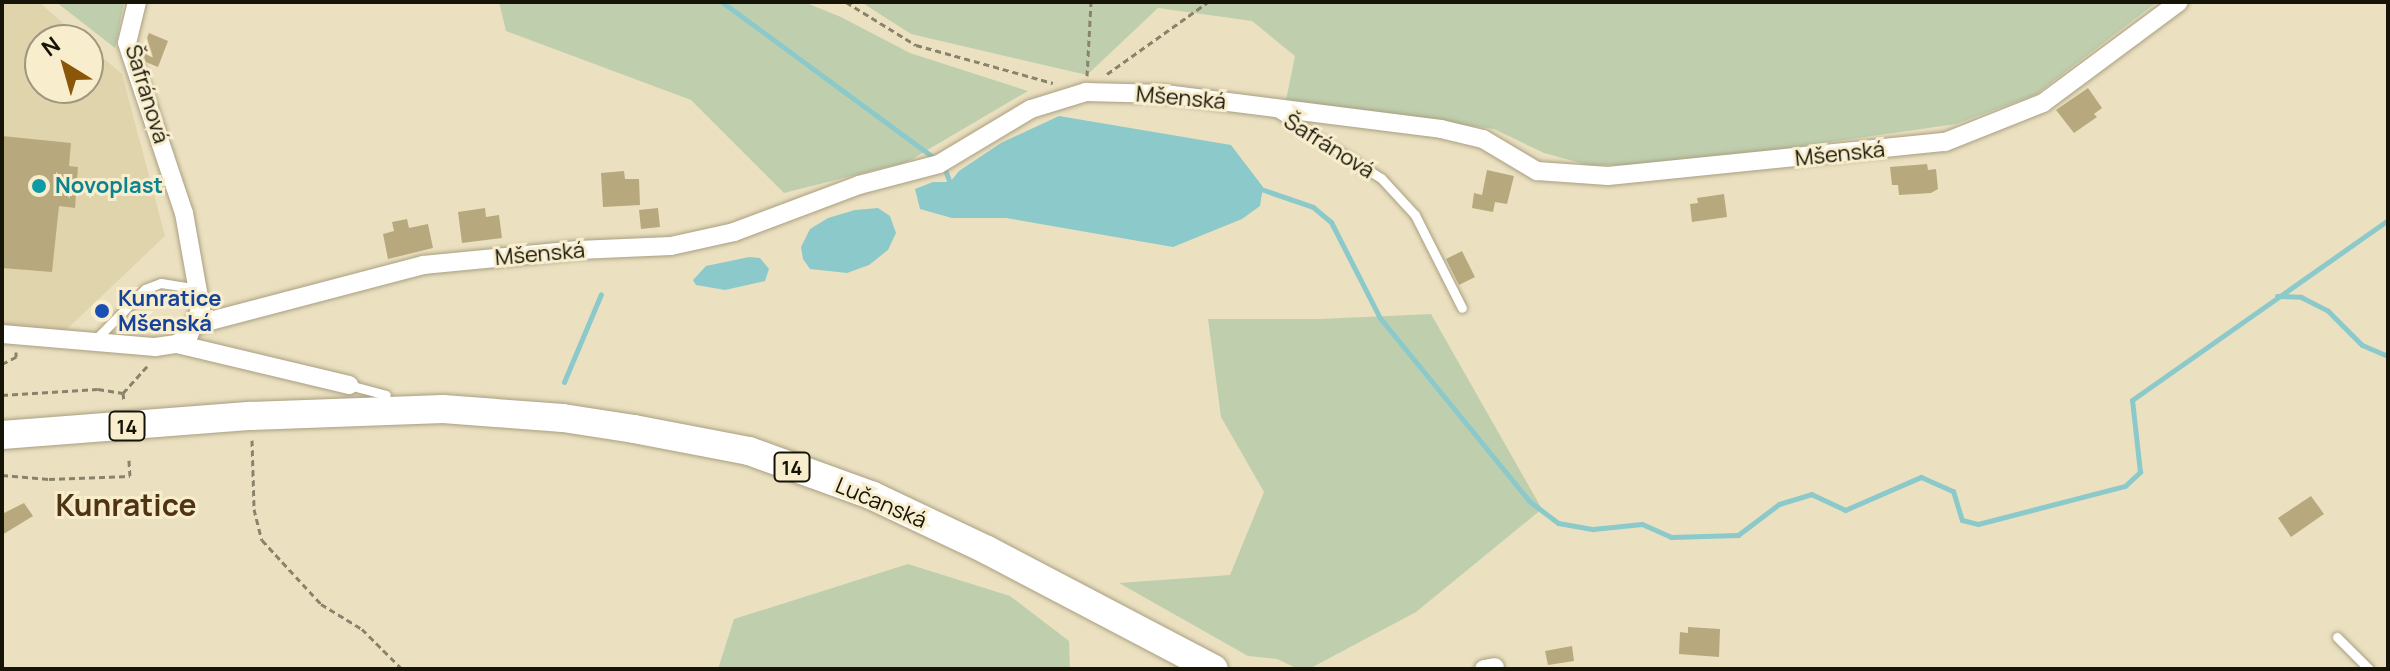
<!DOCTYPE html>
<html>
<head>
<meta charset="utf-8">
<style>
  body { margin:0 }
  #map { position:relative; width:2390px; height:671px; overflow:hidden; background:#ebe1c1; font-family:Manrope,sans-serif }
  div>[style] { position:absolute }
  .built>* { inset:0; background:#e0d4ad }
  .green>* { inset:0; background:#bfcfae }
  .water>* { inset:0; background:#8cc9ca }
  .stream>* { height:5px; margin:-2.5px; padding:0 2.5px; transform-origin:2.5px; border-radius:2.5px; background:#8cc9ca }
  .building>* { inset:0; background:#b7a97d }
  .path>* { height:3px; margin-top:-1.5px; transform-origin:0; background:repeating-linear-gradient(90deg,#8a836c 0 6px,transparent 0 10px) }
  .roads { filter:drop-shadow(0 0 2px #a99f81) drop-shadow(0 0 2px #a99f81) }
  .service>* { height:9px; margin:-4.5px; padding:0 4.5px; transform-origin:4.5px; border-radius:4.5px; background:#fff }
  .minor>* { height:18px; margin:-9px; padding:0 9px; transform-origin:9px; border-radius:9px; background:#fff }
  .primary>* { height:28px; margin:-14px; padding:0 14px; transform-origin:14px; border-radius:14px; background:#fff }
  .dots>* { width:22px; height:22px; translate:-50% -50%; box-sizing:border-box; border:4px solid #f8eece; border-radius:50% }
  span { translate:-50% -50%; white-space:nowrap; text-align:center; line-height:1.15; -webkit-text-stroke:6px #f8eece; paint-order:stroke }
  .shield-label span { padding:2px 6px; background:#f8eece; border:2px solid; border-radius:6px; -webkit-text-stroke-width:0 }
  .shield-label { font-size:20px; color:#161307; font-weight:700 }
  .street-label { font-size:22px; color:#161307 }
  .culture-label { font-size:22px; color:#0d838f; font-weight:700 }
  .left { translate:0 -50%; text-align:left }
  .transit-label { font-size:22px; color:#164399; font-weight:700 }
  .district-label { font-size:30px; color:#4f3414; font-weight:700 }
  .frame { position:absolute; inset:0; border:4px solid #161307; pointer-events:none }
  .north { position:absolute; left:24px; top:24px; width:80px; height:80px; box-sizing:border-box; background:#f8eece; border:2px solid #9e967e; border-radius:50%; rotate:323deg; font-size:22px; font-weight:700; line-height:32px; text-align:center; color:#161307 }
  .north::after { content:''; display:block; margin:auto; width:28px; height:36px; background:#8c5609; clip-path:polygon(50% 0,100% 100%,50% 72%,0 100%) }
</style>
</head>
<body>
<div id="map">
  <div class="built">
    <i style="clip-path:polygon(2px 2px,39px 2px,82px 40px,40px 40px,40px 88px,88px 88px,88px 45px,122px 74px,165px 236px,65px 331px,2px 325px)"></i>
  </div>
  <div class="green">
    <i style="clip-path:polygon(56px 2px,124px 2px,115px 48px)"></i>
    <i style="clip-path:polygon(499px 2px,804px 2px,841px 17px,910px 53px,1028px 91px,907px 162px,784px 193px,691px 100px,506px 31px)"></i>
    <i style="clip-path:polygon(861px 2px,2157px 2px,2035px 95px,1956px 124px,1669px 165px,1588px 165px,1544px 153px,1494px 129px,1286px 100px,1295px 56px,1252px 21px,1158px 8px,1087px 75px,911px 34px)"></i>
    <i style="clip-path:polygon(1431px 314px,1542px 509px,1416px 612px,1309px 669px,1298px 669px,1277px 659px,1248px 656px,1119px 583px,1230px 575px,1264px 492px,1221px 417px,1208px 319px,1320px 319px)"></i>
    <i style="clip-path:polygon(908px 564px,1010px 596px,1069px 641px,1070px 669px,718px 669px,734px 619px)"></i>
  </div>
  <div class="water">
    <i style="clip-path:polygon(1059px 116px,1231px 145px,1263px 187px,1260px 206px,1242px 219px,1173px 247px,1006px 218px,952px 218px,920px 209px,915px 189px,933px 182px,950px 182px,959px 171px,1001px 143px)"></i>
    <i style="clip-path:polygon(878px 208px,890px 216px,896px 233px,888px 250px,869px 265px,847px 273px,810px 269px,803px 259px,801px 247px,810px 229px,828px 218px,855px 210px)"></i>
    <i style="clip-path:polygon(749px 257px,760px 258px,769px 269px,765px 281px,725px 290px,696px 285px,693px 280px,706px 266px)"></i>
  </div>
  <div class="stream">
    <i style="left:722px;top:2px;width:260px;rotate:36.3deg"></i>
    <i style="left:945px;top:170px;width:14px;rotate:69deg"></i>
    <i style="left:950px;top:183px;width:5px;rotate:-11deg"></i>
    <i style="left:1258px;top:188px;width:58px;rotate:19.1deg"></i>
    <i style="left:1313px;top:207px;width:23px;rotate:40deg"></i>
    <i style="left:1331px;top:222px;width:108px;rotate:63deg"></i>
    <i style="left:1380px;top:318px;width:236px;rotate:50.8deg"></i>
    <i style="left:1529px;top:501px;width:36px;rotate:37deg"></i>
    <i style="left:1558px;top:523px;width:36px;rotate:10deg"></i>
    <i style="left:1593px;top:529px;width:49px;rotate:-5.8deg"></i>
    <i style="left:1642px;top:524px;width:32px;rotate:24deg"></i>
    <i style="left:1671px;top:537px;width:67px;rotate:-1.7deg"></i>
    <i style="left:1738px;top:535px;width:51px;rotate:-37.1deg"></i>
    <i style="left:1779px;top:504px;width:34px;rotate:-17deg"></i>
    <i style="left:1811px;top:494px;width:38px;rotate:25deg"></i>
    <i style="left:1845px;top:510px;width:83px;rotate:-23.5deg"></i>
    <i style="left:1921px;top:477px;width:35px;rotate:24deg"></i>
    <i style="left:1953px;top:491px;width:30px;rotate:73deg"></i>
    <i style="left:1962px;top:520px;width:16px;rotate:14deg"></i>
    <i style="left:1978px;top:524px;width:152px;rotate:-14.5deg"></i>
    <i style="left:2125px;top:486px;width:21px;rotate:-43deg"></i>
    <i style="left:2140px;top:472px;width:72px;rotate:-96.3deg"></i>
    <i style="left:2132px;top:400px;width:313px;rotate:-35.1deg"></i>
    <i style="left:2277px;top:296px;width:24px;rotate:2deg"></i>
    <i style="left:2301px;top:297px;width:30px;rotate:27deg"></i>
    <i style="left:2328px;top:311px;width:48px;rotate:45deg"></i>
    <i style="left:2362px;top:345px;width:28px;rotate:23deg"></i>
    <i style="left:564px;top:382px;width:95px;rotate:-67.2deg"></i>
  </div>
  <div class="building">
    <i style="clip-path:polygon(149px 33px,168px 41px,158px 67px,146px 62px,142px 50px)"></i>
    <i style="clip-path:polygon(2088px 88px,2102px 108px,2094px 114px,2097px 117px,2074px 133px,2056px 110px)"></i>
    <i style="clip-path:polygon(2px 136px,71px 143px,69px 166px,78px 167px,75px 208px,59px 206px,52px 272px,2px 268px)"></i>
    <i style="clip-path:polygon(1927px 164px,1928px 170px,1936px 169px,1938px 189px,1931px 193px,1899px 195px,1898px 185px,1892px 185px,1890px 167px)"></i>
    <i style="clip-path:polygon(1487px 170px,1514px 176px,1507px 204px,1495px 202px,1493px 212px,1472px 208px,1474px 193px,1482px 195px)"></i>
    <i style="clip-path:polygon(624px 171px,625px 179px,639px 179px,640px 205px,603px 207px,601px 173px)"></i>
    <i style="clip-path:polygon(1724px 194px,1727px 217px,1692px 222px,1690px 204px,1698px 203px,1697px 198px)"></i>
    <i style="clip-path:polygon(485px 208px,486px 217px,499px 215px,502px 238px,462px 243px,458px 212px)"></i>
    <i style="clip-path:polygon(658px 208px,660px 227px,641px 229px,639px 210px)"></i>
    <i style="clip-path:polygon(407px 219px,409px 228px,428px 224px,433px 248px,388px 259px,383px 234px,394px 231px,392px 222px)"></i>
    <i style="clip-path:polygon(1462px 251px,1475px 277px,1459px 285px,1446px 259px)"></i>
    <i style="clip-path:polygon(2311px 496px,2324px 514px,2291px 537px,2278px 518px)"></i>
    <i style="clip-path:polygon(24px 503px,33px 516px,2px 535px,2px 514px)"></i>
    <i style="clip-path:polygon(1688px 627px,1720px 629px,1719px 657px,1679px 654px,1680px 632px,1688px 633px)"></i>
    <i style="clip-path:polygon(1572px 646px,1574px 661px,1548px 665px,1545px 651px)"></i>
  </div>
  <div class="path">
    <i style="left:846px;top:2px;width:82px;rotate:31.6deg"></i>
    <i style="left:916px;top:45px;width:142px;rotate:15.5deg"></i>
    <i style="left:1107px;top:74px;width:124px;rotate:-35.5deg"></i>
    <i style="left:1087px;top:76px;width:74px;rotate:-86.9deg"></i>
    <i style="left:2px;top:364px;width:16px;rotate:-27deg"></i>
    <i style="left:16px;top:357px;width:5px;rotate:-90deg"></i>
    <i style="left:123px;top:393px;width:36px;rotate:-48deg"></i>
    <i style="left:2px;top:395px;width:96px;rotate:-3.6deg"></i>
    <i style="left:98px;top:389px;width:25px;rotate:9deg"></i>
    <i style="left:123px;top:393px;width:8px;rotate:83deg"></i>
    <i style="left:252px;top:440px;width:69px;rotate:88.3deg"></i>
    <i style="left:254px;top:509px;width:32px;rotate:76deg"></i>
    <i style="left:262px;top:540px;width:87px;rotate:47.3deg"></i>
    <i style="left:321px;top:604px;width:48px;rotate:31.4deg"></i>
    <i style="left:362px;top:629px;width:57px;rotate:45deg"></i>
    <i style="left:2px;top:475px;width:47px;rotate:4.9deg"></i>
    <i style="left:49px;top:479px;width:81px;rotate:-2.1deg"></i>
    <i style="left:130px;top:476px;width:16px;rotate:-94deg"></i>
  </div>
  <div class="roads">
    <div class="service">
      <i style="left:1278px;top:113px;width:122px;rotate:32.3deg"></i>
      <i style="left:1381px;top:178px;width:50px;rotate:47.4deg"></i>
      <i style="left:1415px;top:215px;width:104px;rotate:63.2deg"></i>
      <i style="left:93px;top:342px;width:74px;rotate:-45.5deg"></i>
      <i style="left:145px;top:289px;width:17px;rotate:-21deg"></i>
      <i style="left:161px;top:283px;width:36px;rotate:9deg"></i>
      <i style="left:349px;top:385px;width:38px;rotate:15deg"></i>
      <i style="left:2337px;top:637px;width:45px;rotate:45deg"></i>
    </div>
    <div class="minor">
      <i style="left:137px;top:2px;width:42px;rotate:103.7deg"></i>
      <i style="left:127px;top:43px;width:179px;rotate:71.5deg"></i>
      <i style="left:184px;top:213px;width:97px;rotate:79.9deg"></i>
      <i style="left:201px;top:308px;width:30px;rotate:114deg"></i>
      <i style="left:189px;top:335px;width:15px;rotate:143deg"></i>
      <i style="left:195px;top:325px;width:236px;rotate:-14.7deg"></i>
      <i style="left:423px;top:265px;width:156px;rotate:-5.5deg"></i>
      <i style="left:578px;top:250px;width:93px;rotate:-2.5deg"></i>
      <i style="left:671px;top:246px;width:65px;rotate:-12.5deg"></i>
      <i style="left:734px;top:232px;width:134px;rotate:-20.6deg"></i>
      <i style="left:859px;top:185px;width:83px;rotate:-14.7deg"></i>
      <i style="left:939px;top:164px;width:107px;rotate:-30.9deg"></i>
      <i style="left:1031px;top:109px;width:58px;rotate:-17.2deg"></i>
      <i style="left:1086px;top:92px;width:79px;rotate:1.5deg"></i>
      <i style="left:1165px;top:94px;width:278px;rotate:7.2deg"></i>
      <i style="left:1441px;top:129px;width:43px;rotate:13.4deg"></i>
      <i style="left:1483px;top:139px;width:63px;rotate:30.7deg"></i>
      <i style="left:1537px;top:171px;width:71px;rotate:4deg"></i>
      <i style="left:1608px;top:176px;width:339px;rotate:-5.8deg"></i>
      <i style="left:1945px;top:142px;width:105px;rotate:-21.7deg"></i>
      <i style="left:2043px;top:103px;width:169px;rotate:-36.6deg"></i>
      <i style="left:2px;top:334px;width:154px;rotate:4.9deg"></i>
      <i style="left:155px;top:347px;width:22px;rotate:-8deg"></i>
      <i style="left:177px;top:344px;width:177px;rotate:13.4deg"></i>
      <i style="left:1484px;top:669px;width:11px;rotate:-10deg"></i>
    </div>
    <div class="primary">
      <i style="left:2px;top:435px;width:250px;rotate:-4.4deg"></i>
      <i style="left:251px;top:416px;width:192px;rotate:-2.1deg"></i>
      <i style="left:443px;top:409px;width:120px;rotate:4.3deg"></i>
      <i style="left:563px;top:418px;width:72px;rotate:8.8deg"></i>
      <i style="left:634px;top:429px;width:117px;rotate:10.8deg"></i>
      <i style="left:749px;top:451px;width:132px;rotate:19.9deg"></i>
      <i style="left:873px;top:496px;width:126px;rotate:25.3deg"></i>
      <i style="left:987px;top:550px;width:256px;rotate:27.7deg"></i>
    </div>
  </div>
  <div class="dots">
    <i style="left:39px;top:186px;background:#0f9aa8"></i>
    <i style="left:102px;top:311px;background:#1a4fb4"></i>
  </div>
  <div class="shield-label">
    <span style="left:127px;top:426px">14</span>
    <span style="left:792px;top:467px">14</span>
  </div>
  <div class="street-label">
    <span style="left:147px;top:94px;rotate:73deg">Šafránová</span>
    <span style="left:1181px;top:98px;rotate:5deg">Mšenská</span>
    <span style="left:1329px;top:146px;rotate:32deg">Šafránová</span>
    <span style="left:1840px;top:154px;rotate:-6deg">Mšenská</span>
    <span style="left:540px;top:254px;rotate:-5deg">Mšenská</span>
    <span style="left:881px;top:503px;rotate:23deg">Lučanská</span>
  </div>
  <div class="culture-label">
    <span class="left" style="left:55px;top:186px">Novoplast</span>
  </div>
  <div class="transit-label">
    <span class="left" style="left:118px;top:311px">Kunratice<br>Mšenská</span>
  </div>
  <div class="district-label">
    <span style="left:126px;top:505px">Kunratice</span>
  </div>
  <div class="frame"></div>
  <div class="north">N</div>
</div>
</body>
</html>
